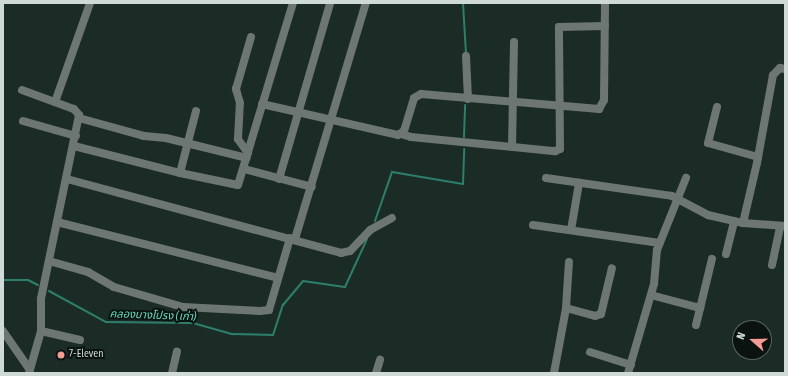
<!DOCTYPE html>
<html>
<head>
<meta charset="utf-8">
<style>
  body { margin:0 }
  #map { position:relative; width:788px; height:376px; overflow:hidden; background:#1b2c27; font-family:"Fira Sans Condensed","Noto Sans Thai",sans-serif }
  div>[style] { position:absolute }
  .stream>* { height:2px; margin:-1px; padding:0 1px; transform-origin:1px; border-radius:1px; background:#2e7e6c }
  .street>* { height:8px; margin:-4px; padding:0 4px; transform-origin:4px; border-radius:4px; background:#6d7673 }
  .dots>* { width:11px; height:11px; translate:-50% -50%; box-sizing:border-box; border:2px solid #0b1311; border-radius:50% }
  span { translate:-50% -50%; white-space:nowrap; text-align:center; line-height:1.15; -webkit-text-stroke:4px #0b1311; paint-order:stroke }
  .poi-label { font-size:10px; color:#cfdad7 }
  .left { translate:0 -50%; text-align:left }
  .water-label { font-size:11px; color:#66d9bd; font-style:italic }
  .frame { position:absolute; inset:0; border:4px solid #cfdad7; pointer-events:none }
  .north { position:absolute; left:732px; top:320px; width:40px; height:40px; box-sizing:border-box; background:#0b1311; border:1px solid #596360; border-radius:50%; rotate:290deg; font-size:11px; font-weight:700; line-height:16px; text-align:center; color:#cfdad7 }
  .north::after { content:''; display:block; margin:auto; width:14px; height:18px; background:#f59c94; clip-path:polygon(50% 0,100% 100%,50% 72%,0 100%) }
</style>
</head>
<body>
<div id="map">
  <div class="stream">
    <i style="left:463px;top:3px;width:51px;rotate:86.6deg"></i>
    <i style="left:464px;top:137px;width:32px;rotate:-88deg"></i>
    <i style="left:375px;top:221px;width:52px;rotate:-70.9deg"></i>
    <i style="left:392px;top:172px;width:72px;rotate:9.6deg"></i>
    <i style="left:463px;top:184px;width:35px;rotate:-88deg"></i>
    <i style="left:3px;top:280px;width:25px"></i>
    <i style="left:28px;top:280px;width:11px;rotate:27deg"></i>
    <i style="left:49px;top:291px;width:65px;rotate:28.5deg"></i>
    <i style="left:106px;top:322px;width:87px;rotate:0.7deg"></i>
    <i style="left:193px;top:323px;width:41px;rotate:15.8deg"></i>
    <i style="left:232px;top:334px;width:41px;rotate:1.4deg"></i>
    <i style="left:273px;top:335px;width:32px;rotate:-72deg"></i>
    <i style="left:283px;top:305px;width:31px;rotate:-50deg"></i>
    <i style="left:303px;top:281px;width:42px;rotate:8.1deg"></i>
    <i style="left:345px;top:287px;width:53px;rotate:-65.4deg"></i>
  </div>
  <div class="street">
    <i style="left:466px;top:56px;width:43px;rotate:87.3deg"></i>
    <i style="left:22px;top:90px;width:55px;rotate:20.1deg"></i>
    <i style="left:74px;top:109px;width:8px;rotate:50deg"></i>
    <i style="left:79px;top:115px;width:188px;rotate:101.7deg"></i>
    <i style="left:41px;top:299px;width:32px;rotate:90deg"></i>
    <i style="left:41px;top:331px;width:44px;rotate:105.9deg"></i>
    <i style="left:55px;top:102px;width:105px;rotate:-70.5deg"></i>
    <i style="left:262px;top:104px;width:139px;rotate:12.8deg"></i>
    <i style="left:398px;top:135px;width:7px;rotate:-34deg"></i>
    <i style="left:404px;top:131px;width:34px;rotate:-73deg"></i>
    <i style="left:414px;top:98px;width:8px;rotate:-30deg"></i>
    <i style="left:421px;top:94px;width:179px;rotate:4.8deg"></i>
    <i style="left:599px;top:109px;width:10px;rotate:-61deg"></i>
    <i style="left:604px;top:100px;width:96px;rotate:-89.4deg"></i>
    <i style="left:717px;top:107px;width:37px;rotate:104deg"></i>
    <i style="left:708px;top:143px;width:52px;rotate:15.6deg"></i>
    <i style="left:79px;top:118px;width:67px;rotate:15.5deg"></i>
    <i style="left:144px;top:136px;width:22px;rotate:5deg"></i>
    <i style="left:166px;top:138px;width:83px;rotate:13.9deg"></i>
    <i style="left:23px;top:121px;width:55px;rotate:15.8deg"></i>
    <i style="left:401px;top:134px;width:10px;rotate:17deg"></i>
    <i style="left:411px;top:137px;width:145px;rotate:5.6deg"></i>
    <i style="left:555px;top:151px;width:5px;rotate:-22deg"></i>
    <i style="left:560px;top:149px;width:122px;rotate:-90.5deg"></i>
    <i style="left:559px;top:27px;width:46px;rotate:-1.2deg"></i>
    <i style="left:74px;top:146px;width:109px;rotate:14.3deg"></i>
    <i style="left:180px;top:173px;width:59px;rotate:11.7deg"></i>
    <i style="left:238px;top:185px;width:190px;rotate:-73.2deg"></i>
    <i style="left:512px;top:147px;width:105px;rotate:-88.9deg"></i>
    <i style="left:248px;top:153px;width:17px;rotate:-126deg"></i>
    <i style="left:238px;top:139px;width:36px;rotate:-87deg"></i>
    <i style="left:240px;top:103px;width:15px;rotate:-106deg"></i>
    <i style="left:236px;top:89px;width:54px;rotate:-73.9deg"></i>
    <i style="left:244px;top:169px;width:70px;rotate:14.8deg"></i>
    <i style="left:180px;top:173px;width:64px;rotate:-75.5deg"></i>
    <i style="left:546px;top:178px;width:127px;rotate:8.1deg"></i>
    <i style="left:672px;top:196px;width:41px;rotate:27.8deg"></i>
    <i style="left:708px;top:215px;width:36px;rotate:13deg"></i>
    <i style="left:743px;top:223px;width:42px;rotate:4.1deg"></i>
    <i style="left:67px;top:179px;width:284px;rotate:15.1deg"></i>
    <i style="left:341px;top:253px;width:9px;rotate:-13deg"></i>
    <i style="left:350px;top:251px;width:29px;rotate:-46deg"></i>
    <i style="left:370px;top:230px;width:25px;rotate:-29deg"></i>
    <i style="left:279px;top:179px;width:183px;rotate:-73.8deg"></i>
    <i style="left:57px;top:222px;width:228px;rotate:14.2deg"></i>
    <i style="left:743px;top:223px;width:62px;rotate:-76.9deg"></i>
    <i style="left:757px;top:163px;width:89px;rotate:-79.7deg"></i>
    <i style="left:773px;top:75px;width:10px;rotate:-45deg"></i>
    <i style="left:780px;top:68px;width:5px;rotate:11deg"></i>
    <i style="left:533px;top:225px;width:128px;rotate:8.1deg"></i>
    <i style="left:571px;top:230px;width:48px;rotate:-80.3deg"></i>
    <i style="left:295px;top:239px;width:246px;rotate:-73.3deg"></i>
    <i style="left:726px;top:254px;width:34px;rotate:-76deg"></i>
    <i style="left:49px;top:261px;width:41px;rotate:15.8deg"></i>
    <i style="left:88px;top:272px;width:30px;rotate:30deg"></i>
    <i style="left:114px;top:287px;width:72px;rotate:16.2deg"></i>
    <i style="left:183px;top:307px;width:77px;rotate:3deg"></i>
    <i style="left:260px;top:311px;width:9px;rotate:-6deg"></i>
    <i style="left:269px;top:310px;width:75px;rotate:-73.7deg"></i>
    <i style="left:772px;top:265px;width:40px;rotate:-78deg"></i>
    <i style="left:651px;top:295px;width:51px;rotate:14.9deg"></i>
    <i style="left:566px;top:308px;width:30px;rotate:15deg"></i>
    <i style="left:595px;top:316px;width:6px;rotate:-18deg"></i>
    <i style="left:601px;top:314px;width:47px;rotate:-76.6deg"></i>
    <i style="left:696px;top:325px;width:68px;rotate:-76.4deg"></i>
    <i style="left:3px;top:331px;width:47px;rotate:55.3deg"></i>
    <i style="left:41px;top:331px;width:40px;rotate:13deg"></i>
    <i style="left:590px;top:352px;width:43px;rotate:17.6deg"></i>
    <i style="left:172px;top:373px;width:22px;rotate:-77deg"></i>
    <i style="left:376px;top:373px;width:14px;rotate:-73deg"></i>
    <i style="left:554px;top:373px;width:66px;rotate:-79.5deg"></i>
    <i style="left:566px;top:308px;width:46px;rotate:-86.3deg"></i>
    <i style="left:628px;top:373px;width:93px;rotate:-73.7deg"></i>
    <i style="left:654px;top:284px;width:34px;rotate:-85deg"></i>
    <i style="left:657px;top:250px;width:78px;rotate:-68.1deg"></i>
  </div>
  <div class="dots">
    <i style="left:61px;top:355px;background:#f59c94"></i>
  </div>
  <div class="poi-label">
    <span class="left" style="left:69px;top:355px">7-Eleven</span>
  </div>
  <div class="water-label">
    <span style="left:153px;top:316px;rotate:2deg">คลองบางโปรง (เก่า)</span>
  </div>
  <div class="frame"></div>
  <div class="north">N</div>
</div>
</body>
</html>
